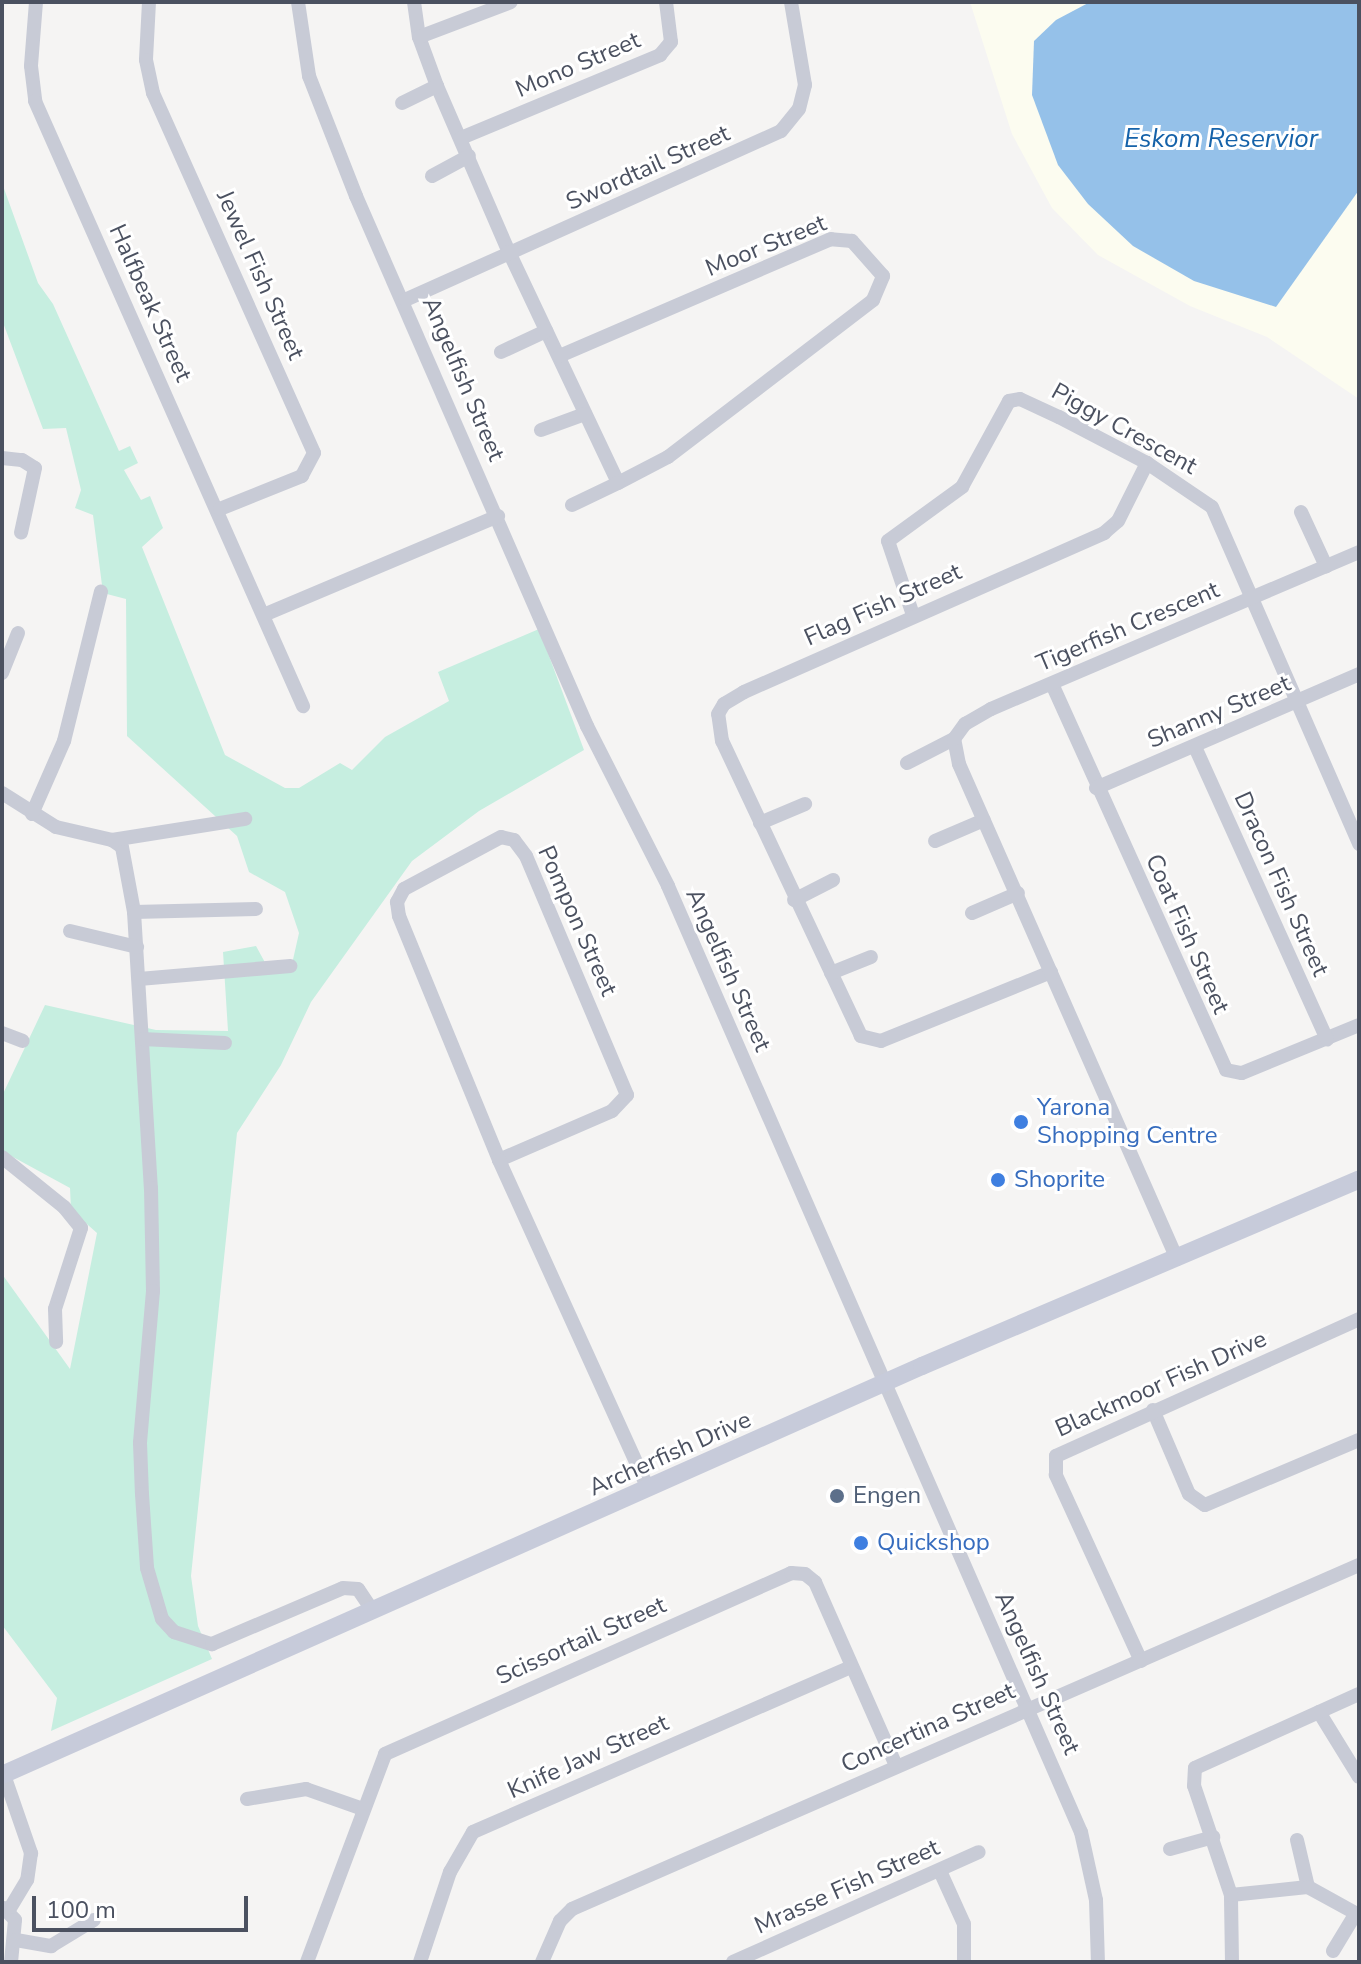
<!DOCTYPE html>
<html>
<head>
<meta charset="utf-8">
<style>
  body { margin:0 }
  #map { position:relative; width:1361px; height:1964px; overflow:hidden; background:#f5f4f3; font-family:"Nunito Sans",sans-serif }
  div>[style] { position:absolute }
  .commercial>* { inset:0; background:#fcfcf0 }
  .green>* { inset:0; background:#c6eee0 }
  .water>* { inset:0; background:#95c1e9 }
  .street>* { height:14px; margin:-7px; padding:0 7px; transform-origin:7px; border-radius:7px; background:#c8cbd6 }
  .secondary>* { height:18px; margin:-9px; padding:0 9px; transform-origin:9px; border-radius:9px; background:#c7cbda }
  .dots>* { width:22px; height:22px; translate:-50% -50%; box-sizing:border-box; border:4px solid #fff; border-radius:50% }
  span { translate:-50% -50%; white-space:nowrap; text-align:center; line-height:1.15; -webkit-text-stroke:6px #fff; paint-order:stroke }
  .street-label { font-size:24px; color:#4b5160 }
  .shop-label { font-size:24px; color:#366cbe }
  .left { translate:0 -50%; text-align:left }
  .service-label { font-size:24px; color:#4e5e75 }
  .water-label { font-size:26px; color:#1562a9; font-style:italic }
  .frame { position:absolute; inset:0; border:4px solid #4b5160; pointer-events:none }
  .scale { position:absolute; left:32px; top:1896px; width:216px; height:36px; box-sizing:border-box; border:4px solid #4b5160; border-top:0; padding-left:10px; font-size:24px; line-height:28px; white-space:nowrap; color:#4b5160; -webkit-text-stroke:6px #fff; paint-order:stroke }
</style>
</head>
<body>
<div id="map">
  <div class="commercial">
    <i style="clip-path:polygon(970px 2px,1359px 2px,1359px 399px,1267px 337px,1190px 306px,1098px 255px,1052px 208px,1012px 134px)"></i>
  </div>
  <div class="green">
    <i style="clip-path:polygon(2px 183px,38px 283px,53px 304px,119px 451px,130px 446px,138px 463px,124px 470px,141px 500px,150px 496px,163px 528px,142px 547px,225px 755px,285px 788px,299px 788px,340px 763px,352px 770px,385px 737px,449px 701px,438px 672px,539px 629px,584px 750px,479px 811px,412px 861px,311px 1002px,281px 1065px,237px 1133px,191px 1576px,198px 1626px,212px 1659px,51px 1731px,57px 1698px,2px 1625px,2px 1274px,70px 1369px,97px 1233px,71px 1210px,70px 1188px,2px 1151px,2px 1096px,45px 1005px,156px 1030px,228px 1031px,223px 952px,256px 946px,268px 968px,292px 964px,299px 933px,285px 892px,249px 872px,237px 836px,127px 736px,126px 599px,103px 593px,93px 515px,75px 508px,81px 490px,66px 428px,43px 429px,2px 320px)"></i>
  </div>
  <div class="water">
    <i style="clip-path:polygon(1090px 2px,1359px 2px,1359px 190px,1276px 307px,1194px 281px,1133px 246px,1088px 204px,1058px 165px,1032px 95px,1034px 41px,1056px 20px)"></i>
  </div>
  <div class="street">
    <i style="left:36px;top:2px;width:64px;rotate:94.5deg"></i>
    <i style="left:31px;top:66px;width:35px;rotate:83deg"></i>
    <i style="left:35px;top:101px;width:662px;rotate:66.11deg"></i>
    <i style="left:149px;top:2px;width:58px;rotate:93deg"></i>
    <i style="left:146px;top:60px;width:34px;rotate:78deg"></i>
    <i style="left:153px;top:93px;width:394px;rotate:65.9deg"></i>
    <i style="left:314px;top:453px;width:26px;rotate:118deg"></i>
    <i style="left:302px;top:476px;width:88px;rotate:158.1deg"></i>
    <i style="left:298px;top:2px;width:75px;rotate:81.5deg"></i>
    <i style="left:309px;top:76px;width:129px;rotate:68.6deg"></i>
    <i style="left:356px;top:196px;width:578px;rotate:66.45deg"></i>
    <i style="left:587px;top:726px;width:179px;rotate:63.1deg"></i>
    <i style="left:668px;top:886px;width:1032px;rotate:66.42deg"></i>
    <i style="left:1081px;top:1832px;width:70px;rotate:77.6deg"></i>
    <i style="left:1096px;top:1900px;width:62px;rotate:88.2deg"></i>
    <i style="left:414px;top:2px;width:35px;rotate:82deg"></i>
    <i style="left:419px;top:37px;width:52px;rotate:69.8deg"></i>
    <i style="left:437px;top:86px;width:181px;rotate:66.6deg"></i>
    <i style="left:509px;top:252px;width:255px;rotate:64.7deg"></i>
    <i style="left:618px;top:483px;width:56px;rotate:-27.5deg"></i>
    <i style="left:668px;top:457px;width:258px;rotate:-37.4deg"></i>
    <i style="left:873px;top:300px;width:26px;rotate:-67deg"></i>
    <i style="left:883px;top:276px;width:47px;rotate:-131.5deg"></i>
    <i style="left:852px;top:241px;width:21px;rotate:-175deg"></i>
    <i style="left:831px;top:239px;width:296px;rotate:156.7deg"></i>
    <i style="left:419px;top:37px;width:98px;rotate:-20.8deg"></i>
    <i style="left:402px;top:103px;width:39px;rotate:-26deg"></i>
    <i style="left:461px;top:138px;width:216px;rotate:-22.6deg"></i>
    <i style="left:660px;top:55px;width:17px;rotate:-50deg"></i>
    <i style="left:671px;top:42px;width:40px;rotate:-97.1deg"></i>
    <i style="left:432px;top:176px;width:42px;rotate:-28.4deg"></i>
    <i style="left:405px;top:300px;width:412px;rotate:-24.2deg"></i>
    <i style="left:781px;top:131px;width:28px;rotate:-51deg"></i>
    <i style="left:799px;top:109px;width:25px;rotate:-76deg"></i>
    <i style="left:805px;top:85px;width:84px;rotate:-99.6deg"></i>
    <i style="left:501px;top:352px;width:50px;rotate:-25deg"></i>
    <i style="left:541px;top:430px;width:47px;rotate:-20deg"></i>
    <i style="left:2px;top:458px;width:20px;rotate:6deg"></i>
    <i style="left:22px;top:460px;width:15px;rotate:32deg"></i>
    <i style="left:35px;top:468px;width:66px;rotate:102.2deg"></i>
    <i style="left:572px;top:505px;width:51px;rotate:-25.6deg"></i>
    <i style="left:1301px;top:512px;width:60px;rotate:65.2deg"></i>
    <i style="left:266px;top:614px;width:252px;rotate:-22.9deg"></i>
    <i style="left:913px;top:615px;width:78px;rotate:-108.7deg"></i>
    <i style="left:888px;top:541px;width:92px;rotate:-36.1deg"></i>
    <i style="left:962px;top:487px;width:98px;rotate:-61.3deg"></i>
    <i style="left:1009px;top:401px;width:11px;rotate:-10deg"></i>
    <i style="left:1020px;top:399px;width:43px;rotate:24.8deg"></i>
    <i style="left:1059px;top:417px;width:99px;rotate:27.6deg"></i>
    <i style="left:1147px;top:463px;width:78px;rotate:34.1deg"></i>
    <i style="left:1212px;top:507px;width:368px;rotate:66.4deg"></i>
    <i style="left:2px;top:673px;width:43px;rotate:-68.2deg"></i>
    <i style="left:1052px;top:684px;width:423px;rotate:65.7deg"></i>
    <i style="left:1226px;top:1070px;width:16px;rotate:11deg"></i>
    <i style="left:1242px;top:1073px;width:126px;rotate:-22.3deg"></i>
    <i style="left:1195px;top:747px;width:321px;rotate:65.7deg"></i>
    <i style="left:907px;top:763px;width:53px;rotate:-27.1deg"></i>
    <i style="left:1096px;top:788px;width:287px;rotate:-23.4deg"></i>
    <i style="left:2px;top:793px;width:64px;rotate:32.2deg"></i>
    <i style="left:56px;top:827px;width:57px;rotate:13.1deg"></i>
    <i style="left:112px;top:840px;width:12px;rotate:35deg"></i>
    <i style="left:122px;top:847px;width:66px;rotate:79.5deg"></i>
    <i style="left:134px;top:912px;width:277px;rotate:86.5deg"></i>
    <i style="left:151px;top:1188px;width:103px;rotate:88.9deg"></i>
    <i style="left:153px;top:1291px;width:153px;rotate:94.9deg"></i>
    <i style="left:140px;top:1443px;width:51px;rotate:87.8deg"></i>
    <i style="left:142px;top:1494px;width:74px;rotate:86.1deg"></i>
    <i style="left:147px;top:1568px;width:53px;rotate:73.6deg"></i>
    <i style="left:162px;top:1619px;width:18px;rotate:47deg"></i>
    <i style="left:174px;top:1632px;width:40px;rotate:18deg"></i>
    <i style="left:212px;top:1644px;width:142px;rotate:-23.1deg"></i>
    <i style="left:343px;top:1588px;width:15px;rotate:4deg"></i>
    <i style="left:358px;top:1589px;width:23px;rotate:56deg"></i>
    <i style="left:32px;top:814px;width:80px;rotate:-66.3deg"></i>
    <i style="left:64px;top:741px;width:154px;rotate:-76.1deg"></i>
    <i style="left:760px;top:823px;width:49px;rotate:-22.9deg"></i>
    <i style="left:112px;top:840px;width:135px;rotate:-9deg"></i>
    <i style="left:935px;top:841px;width:53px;rotate:-23.2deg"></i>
    <i style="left:794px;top:900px;width:44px;rotate:-27.1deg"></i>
    <i style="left:134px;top:912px;width:122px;rotate:-1.4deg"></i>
    <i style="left:972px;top:913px;width:50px;rotate:-23.5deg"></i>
    <i style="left:70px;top:931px;width:69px;rotate:13.4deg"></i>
    <i style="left:1051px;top:972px;width:183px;rotate:157.9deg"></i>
    <i style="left:881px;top:1041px;width:21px;rotate:-166deg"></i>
    <i style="left:861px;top:1036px;width:326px;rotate:-115.2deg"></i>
    <i style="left:722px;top:741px;width:27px;rotate:-98deg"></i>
    <i style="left:718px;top:714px;width:12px;rotate:-59deg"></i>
    <i style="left:724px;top:704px;width:23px;rotate:-31deg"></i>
    <i style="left:744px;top:692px;width:394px;rotate:-23.8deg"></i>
    <i style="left:1104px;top:533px;width:18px;rotate:-41deg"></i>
    <i style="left:1118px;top:521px;width:65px;rotate:-63.4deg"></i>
    <i style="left:831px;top:973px;width:43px;rotate:-21.8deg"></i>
    <i style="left:139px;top:979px;width:152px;rotate:-4.9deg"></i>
    <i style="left:2px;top:1033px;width:22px;rotate:21deg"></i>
    <i style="left:142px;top:1039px;width:83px;rotate:2.8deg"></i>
    <i style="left:2px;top:1157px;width:80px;rotate:38.9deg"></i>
    <i style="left:64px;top:1207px;width:27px;rotate:51deg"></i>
    <i style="left:81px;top:1228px;width:85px;rotate:107.8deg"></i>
    <i style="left:55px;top:1309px;width:33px;rotate:88deg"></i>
    <i style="left:499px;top:1160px;width:123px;rotate:-23.4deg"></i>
    <i style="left:612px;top:1111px;width:22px;rotate:-47deg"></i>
    <i style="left:627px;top:1095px;width:259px;rotate:-112.9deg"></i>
    <i style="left:526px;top:856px;width:20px;rotate:-127deg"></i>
    <i style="left:514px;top:840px;width:13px;rotate:-167deg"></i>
    <i style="left:501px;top:837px;width:110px;rotate:151.8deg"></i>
    <i style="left:404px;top:889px;width:15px;rotate:118deg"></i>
    <i style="left:397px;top:902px;width:14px;rotate:82deg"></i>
    <i style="left:399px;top:916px;width:264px;rotate:67.7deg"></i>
    <i style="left:499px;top:1160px;width:361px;rotate:65.6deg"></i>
    <i style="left:1177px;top:1259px;width:541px;rotate:-113.77deg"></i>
    <i style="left:959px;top:764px;width:25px;rotate:-101deg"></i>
    <i style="left:954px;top:739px;width:19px;rotate:-54deg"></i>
    <i style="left:965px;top:724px;width:30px;rotate:-30deg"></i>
    <i style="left:991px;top:709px;width:400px;rotate:-23.1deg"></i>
    <i style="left:1153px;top:1410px;width:91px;rotate:66.8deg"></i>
    <i style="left:1189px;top:1494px;width:19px;rotate:35deg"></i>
    <i style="left:1205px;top:1505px;width:167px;rotate:-22.9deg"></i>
    <i style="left:1141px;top:1661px;width:205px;rotate:-114.6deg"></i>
    <i style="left:1056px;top:1475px;width:19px;rotate:-90deg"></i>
    <i style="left:1056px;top:1456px;width:333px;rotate:-24.3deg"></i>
    <i style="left:1319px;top:1712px;width:76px;rotate:58.4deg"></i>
    <i style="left:4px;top:1775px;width:83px;rotate:70.9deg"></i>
    <i style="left:31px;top:1853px;width:27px;rotate:98deg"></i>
    <i style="left:27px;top:1880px;width:35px;rotate:121deg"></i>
    <i style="left:247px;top:1799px;width:60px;rotate:-9.6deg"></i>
    <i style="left:306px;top:1789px;width:60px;rotate:19.3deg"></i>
    <i style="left:1297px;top:1840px;width:48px;rotate:76.8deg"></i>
    <i style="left:1170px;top:1849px;width:45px;rotate:-15.6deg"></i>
    <i style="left:940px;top:1871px;width:58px;rotate:65.6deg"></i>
    <i style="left:964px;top:1924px;width:38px;rotate:90deg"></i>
    <i style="left:1231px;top:1895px;width:77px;rotate:-5.9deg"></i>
    <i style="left:1308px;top:1887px;width:58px;rotate:28.8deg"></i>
    <i style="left:4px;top:1908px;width:16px;rotate:47deg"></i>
    <i style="left:15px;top:1920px;width:42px;rotate:95.4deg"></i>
    <i style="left:16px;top:1940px;width:36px;rotate:10deg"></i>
    <i style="left:51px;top:1946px;width:50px;rotate:-31.2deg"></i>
    <i style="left:1333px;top:1951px;width:44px;rotate:-58.8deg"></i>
    <i style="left:307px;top:1962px;width:222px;rotate:-69.4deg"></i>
    <i style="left:385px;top:1754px;width:445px;rotate:-24deg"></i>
    <i style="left:791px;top:1573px;width:14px;rotate:4deg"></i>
    <i style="left:805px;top:1574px;width:13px;rotate:39deg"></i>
    <i style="left:815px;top:1582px;width:201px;rotate:66.2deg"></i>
    <i style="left:420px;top:1962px;width:95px;rotate:-71.6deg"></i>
    <i style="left:450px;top:1872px;width:46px;rotate:-60.1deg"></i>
    <i style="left:473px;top:1832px;width:412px;rotate:-23.6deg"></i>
    <i style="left:542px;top:1962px;width:45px;rotate:-66.3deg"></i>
    <i style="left:560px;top:1921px;width:17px;rotate:-45deg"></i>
    <i style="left:572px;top:1909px;width:859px;rotate:-23.61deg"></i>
    <i style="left:733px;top:1962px;width:269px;rotate:-24.1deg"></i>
    <i style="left:1232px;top:1962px;width:67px;rotate:-90.9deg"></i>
    <i style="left:1231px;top:1895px;width:115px;rotate:-108.7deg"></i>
    <i style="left:1194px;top:1786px;width:18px;rotate:-87deg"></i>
    <i style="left:1195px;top:1768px;width:180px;rotate:-24.3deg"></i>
  </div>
  <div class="secondary">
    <i style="left:2px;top:1775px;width:1007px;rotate:-23.97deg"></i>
    <i style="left:922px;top:1366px;width:475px;rotate:-23.1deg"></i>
  </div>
  <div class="dots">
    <i style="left:1021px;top:1122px;background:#3f7fe0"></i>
    <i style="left:998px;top:1180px;background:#3f7fe0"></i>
    <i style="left:837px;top:1496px;background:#5c6f8a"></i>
    <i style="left:861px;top:1543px;background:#3f7fe0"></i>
  </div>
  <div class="street-label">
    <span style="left:578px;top:65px;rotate:-23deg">Mono Street</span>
    <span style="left:648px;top:168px;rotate:-24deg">Swordtail Street</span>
    <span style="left:766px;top:246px;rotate:-22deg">Moor Street</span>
    <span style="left:260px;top:275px;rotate:66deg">Jewel Fish Street</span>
    <span style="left:150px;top:303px;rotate:66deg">Halfbeak Street</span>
    <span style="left:463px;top:379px;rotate:67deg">Angelfish Street</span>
    <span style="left:1124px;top:429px;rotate:29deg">Piggy Crescent</span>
    <span style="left:883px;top:605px;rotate:-24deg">Flag Fish Street</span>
    <span style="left:1128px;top:627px;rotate:-23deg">Tigerfish Crescent</span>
    <span style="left:1219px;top:712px;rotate:-23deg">Shanny Street</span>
    <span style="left:1281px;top:884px;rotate:66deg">Dracon Fish Street</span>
    <span style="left:577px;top:921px;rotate:66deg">Pompon Street</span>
    <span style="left:1187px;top:934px;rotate:66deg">Coat Fish Street</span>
    <span style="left:728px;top:970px;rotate:66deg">Angelfish Street</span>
    <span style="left:1161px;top:1384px;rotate:-24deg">Blackmoor Fish Drive</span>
    <span style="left:670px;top:1454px;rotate:-24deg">Archerfish Drive</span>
    <span style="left:581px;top:1641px;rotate:-24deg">Scissortail Street</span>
    <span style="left:1037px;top:1673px;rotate:66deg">Angelfish Street</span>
    <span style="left:928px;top:1728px;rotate:-24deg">Concertina Street</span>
    <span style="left:588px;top:1757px;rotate:-24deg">Knife Jaw Street</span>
    <span style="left:847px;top:1887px;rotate:-24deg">Mrasse Fish Street</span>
  </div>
  <div class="shop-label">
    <span class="left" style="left:1037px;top:1122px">Yarona<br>Shopping Centre</span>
    <span class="left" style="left:1014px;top:1180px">Shoprite</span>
    <span class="left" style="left:877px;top:1543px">Quickshop</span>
  </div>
  <div class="service-label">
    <span class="left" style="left:853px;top:1496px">Engen</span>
  </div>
  <div class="water-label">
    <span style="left:1221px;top:139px">Eskom Reservior</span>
  </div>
  <div class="frame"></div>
  <div class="scale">100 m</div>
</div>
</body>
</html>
